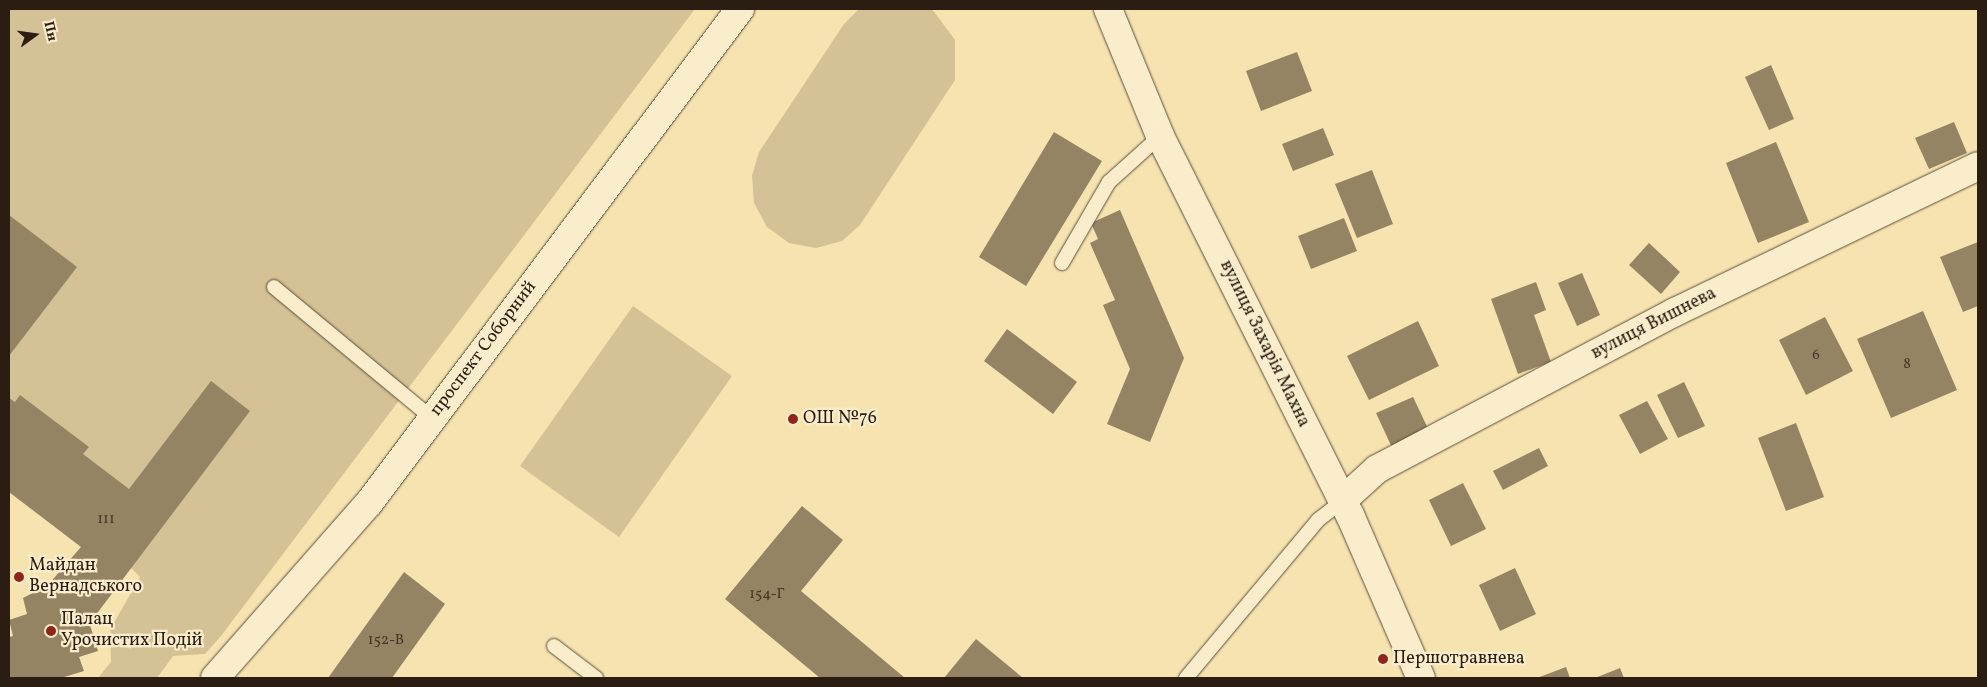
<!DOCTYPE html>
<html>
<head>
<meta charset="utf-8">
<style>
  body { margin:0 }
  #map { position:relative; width:1987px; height:687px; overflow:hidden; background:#f7e3b0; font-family:Vollkorn,serif }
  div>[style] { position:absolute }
  .green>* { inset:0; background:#d4c195 }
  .building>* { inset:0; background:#958464 }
  .roads { filter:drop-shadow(0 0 1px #5e4e3a) drop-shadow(0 0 1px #5e4e3a) }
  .service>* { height:14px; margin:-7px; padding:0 7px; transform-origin:7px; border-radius:7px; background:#faedcc }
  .minor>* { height:28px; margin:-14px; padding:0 14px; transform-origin:14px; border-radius:14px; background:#faedcc }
  .tertiary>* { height:28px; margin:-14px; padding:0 14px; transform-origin:14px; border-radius:14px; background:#faedcc }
  .dots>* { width:14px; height:14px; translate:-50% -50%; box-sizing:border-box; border:2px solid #faedcc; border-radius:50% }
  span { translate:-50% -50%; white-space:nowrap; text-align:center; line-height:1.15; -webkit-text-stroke:4.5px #faedcc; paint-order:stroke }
  .number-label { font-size:15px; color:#463726 }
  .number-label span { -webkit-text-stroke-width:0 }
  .street-label { font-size:18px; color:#2b1d12 }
  .poi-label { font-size:18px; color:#2b1d12 }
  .left { translate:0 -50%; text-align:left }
  .frame { position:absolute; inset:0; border:10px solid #2b1d12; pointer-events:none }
  .north { position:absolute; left:10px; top:10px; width:50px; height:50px; -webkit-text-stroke:4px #faedcc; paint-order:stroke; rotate:76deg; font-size:14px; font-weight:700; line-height:20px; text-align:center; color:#2b1d12 }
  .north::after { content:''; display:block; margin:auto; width:18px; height:22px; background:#2b1d12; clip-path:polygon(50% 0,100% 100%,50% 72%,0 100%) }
</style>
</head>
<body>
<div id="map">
  <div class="green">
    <i style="clip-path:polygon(9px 9px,695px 9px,221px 636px,205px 654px,173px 656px,157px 678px,98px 678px,111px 662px,110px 630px,140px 577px,9px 444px)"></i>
    <i style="clip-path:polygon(859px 9px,932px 9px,955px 40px,955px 80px,860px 225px,842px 241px,816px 248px,789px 243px,767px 227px,754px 203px,752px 176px,759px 152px,844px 24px)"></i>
    <i style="clip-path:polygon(633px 306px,732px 376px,619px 537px,520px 466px)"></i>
  </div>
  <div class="building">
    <i style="clip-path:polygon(1297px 52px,1312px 91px,1261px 111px,1246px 71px)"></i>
    <i style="clip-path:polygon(1771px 65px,1794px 119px,1769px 130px,1745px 77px)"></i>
    <i style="clip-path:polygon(1954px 122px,1967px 153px,1929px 169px,1915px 138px)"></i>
    <i style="clip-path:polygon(1323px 128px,1334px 155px,1293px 171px,1282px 144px)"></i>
    <i style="clip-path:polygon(1054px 132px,1102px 161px,1026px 286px,979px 257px)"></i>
    <i style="clip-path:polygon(1776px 142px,1809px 222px,1758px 243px,1726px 163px)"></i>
    <i style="clip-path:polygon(1372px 170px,1393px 224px,1357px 238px,1335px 184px)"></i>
    <i style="clip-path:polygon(1120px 210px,1184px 358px,1150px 442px,1107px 424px,1130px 369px,1103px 305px,1115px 300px,1090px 243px,1098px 239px,1091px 223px)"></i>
    <i style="clip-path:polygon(9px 215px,77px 267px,9px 356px)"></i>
    <i style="clip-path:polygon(1344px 218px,1357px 251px,1311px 269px,1298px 236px)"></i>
    <i style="clip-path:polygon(1978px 242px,1978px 306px,1963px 312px,1940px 257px)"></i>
    <i style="clip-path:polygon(1649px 243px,1680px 272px,1661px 294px,1629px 265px)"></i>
    <i style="clip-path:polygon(1582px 273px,1600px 315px,1577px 326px,1558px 283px)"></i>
    <i style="clip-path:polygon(1536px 282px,1546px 310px,1534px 315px,1551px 362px,1518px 374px,1491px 299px)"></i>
    <i style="clip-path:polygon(1923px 311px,1957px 390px,1891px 418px,1857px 339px)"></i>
    <i style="clip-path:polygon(1825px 317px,1853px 371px,1806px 395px,1779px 340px)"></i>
    <i style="clip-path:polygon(1418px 321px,1439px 366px,1369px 400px,1347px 356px)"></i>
    <i style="clip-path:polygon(1007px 329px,1077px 382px,1053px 414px,984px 361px)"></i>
    <i style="clip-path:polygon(211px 381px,250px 411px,92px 620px,90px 625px,98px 651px,79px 657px,84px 671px,61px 678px,9px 678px,9px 637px,13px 636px,9px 620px,27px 614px,23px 598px,48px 585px,81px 547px,9px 492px,9px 398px,15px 402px,20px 395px,89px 447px,83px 454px,129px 489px)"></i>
    <i style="clip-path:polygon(1684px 382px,1705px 426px,1678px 438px,1657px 395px)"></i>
    <i style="clip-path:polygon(1413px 397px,1432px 437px,1395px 454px,1376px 413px)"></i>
    <i style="clip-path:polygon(1647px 401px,1668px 439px,1640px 454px,1619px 415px)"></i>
    <i style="clip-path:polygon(1796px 423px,1824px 497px,1786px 511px,1758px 438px)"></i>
    <i style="clip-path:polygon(1539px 448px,1548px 466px,1503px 490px,1493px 471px)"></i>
    <i style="clip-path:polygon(1463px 483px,1486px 529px,1451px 546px,1429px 500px)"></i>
    <i style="clip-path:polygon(802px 506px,843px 540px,801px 591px,905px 678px,820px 678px,725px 599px)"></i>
    <i style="clip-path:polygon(1515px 568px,1536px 614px,1500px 631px,1479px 585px)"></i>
    <i style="clip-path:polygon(404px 572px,445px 604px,392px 678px,328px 678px)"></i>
    <i style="clip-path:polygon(976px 639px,1023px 678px,944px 678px)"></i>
    <i style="clip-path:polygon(1566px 667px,1570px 678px,1537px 678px)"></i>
    <i style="clip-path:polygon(1620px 668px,1624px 678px,1595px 678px)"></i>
  </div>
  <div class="roads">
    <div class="service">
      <i style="left:1062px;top:263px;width:94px;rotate:-59.9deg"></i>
      <i style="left:1109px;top:182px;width:69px;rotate:-42deg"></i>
      <i style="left:274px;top:287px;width:205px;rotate:39.7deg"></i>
      <i style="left:554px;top:646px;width:53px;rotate:37.3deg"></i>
      <i style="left:1186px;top:678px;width:206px;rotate:-50.1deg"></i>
      <i style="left:1318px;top:520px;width:31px;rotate:-38deg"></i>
    </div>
    <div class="minor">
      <i style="left:1342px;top:501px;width:47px;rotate:-42.4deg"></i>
      <i style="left:1377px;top:469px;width:337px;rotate:-27.8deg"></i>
      <i style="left:1675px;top:312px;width:336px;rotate:-25.7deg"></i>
      <i style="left:215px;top:678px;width:233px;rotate:-48.7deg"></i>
      <i style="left:369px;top:503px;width:618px;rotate:-53.09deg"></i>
    </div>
    <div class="tertiary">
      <i style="left:1108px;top:9px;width:137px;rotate:67.7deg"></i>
      <i style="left:1160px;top:136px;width:424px;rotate:63.4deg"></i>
      <i style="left:1350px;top:515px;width:178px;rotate:66.5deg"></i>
    </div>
  </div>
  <div class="dots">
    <i style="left:793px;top:419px;background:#8f2418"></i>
    <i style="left:19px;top:577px;background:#8f2418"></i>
    <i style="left:51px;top:631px;background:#8f2418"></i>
    <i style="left:1383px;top:659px;background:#8f2418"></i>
  </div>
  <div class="number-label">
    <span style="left:1816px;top:356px">6</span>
    <span style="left:1907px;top:365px">8</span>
    <span style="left:106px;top:520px">111</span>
    <span style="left:767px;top:595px">154-Г</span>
    <span style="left:386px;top:641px">152-В</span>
  </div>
  <div class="street-label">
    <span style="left:1654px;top:324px;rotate:-27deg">вулиця Вишнева</span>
    <span style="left:1264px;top:344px;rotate:64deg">вулиця Захарія Махна</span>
    <span style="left:484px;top:349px;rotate:-53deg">проспект Соборний</span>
  </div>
  <div class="poi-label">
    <span class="left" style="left:803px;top:419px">ОШ №76</span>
    <span class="left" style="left:29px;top:577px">Майдан<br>Вернадського</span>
    <span class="left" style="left:61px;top:631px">Палац<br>Урочистих Подій</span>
    <span class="left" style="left:1393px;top:659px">Першотравнева</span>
  </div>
  <div class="frame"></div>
  <div class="north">Пн</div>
</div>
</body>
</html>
